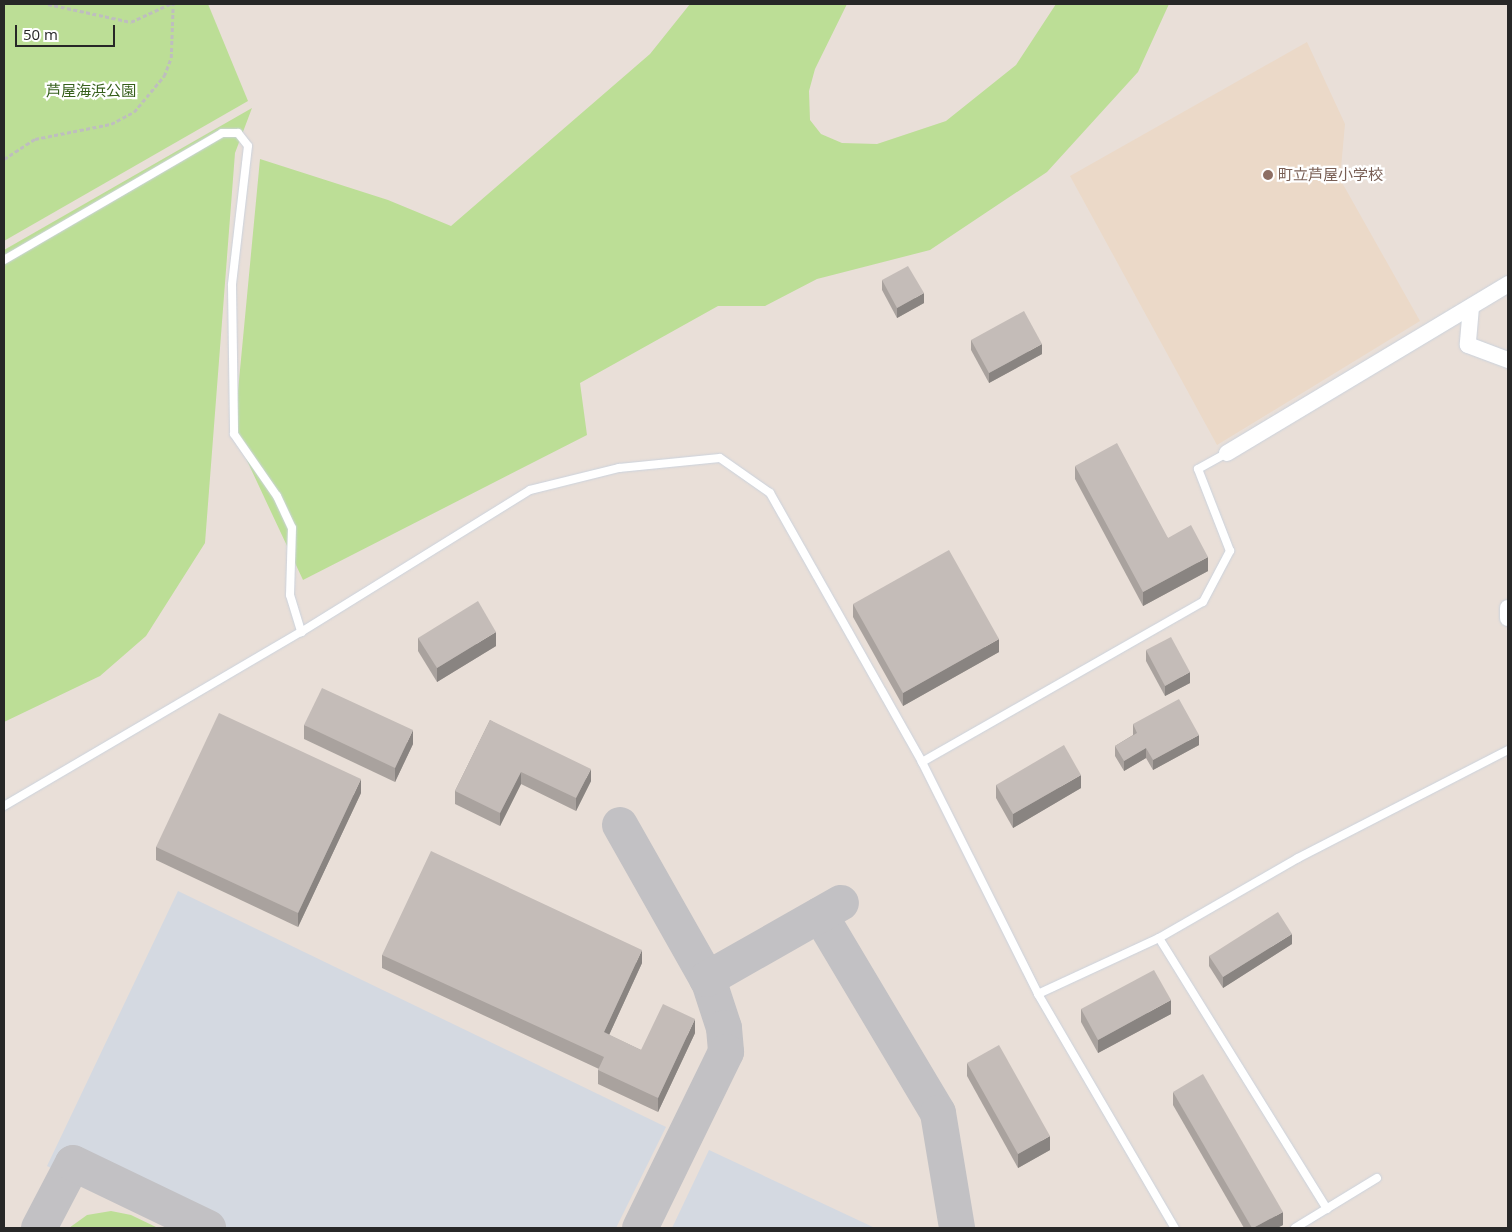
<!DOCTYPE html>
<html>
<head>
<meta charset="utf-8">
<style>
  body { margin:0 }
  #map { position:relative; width:1512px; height:1232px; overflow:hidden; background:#e9dfd8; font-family:"Open Sans","Noto Sans JP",sans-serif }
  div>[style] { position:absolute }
  .education>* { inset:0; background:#ebd9c8 }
  .airport>* { inset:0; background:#d4d9e1 }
  .green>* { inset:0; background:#bcde96 }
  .taxiway>* { height:36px; margin:-18px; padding:0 18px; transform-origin:18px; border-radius:18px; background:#c2c1c4 }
  .path>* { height:2.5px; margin-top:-1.25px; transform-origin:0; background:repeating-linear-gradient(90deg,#bebebe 0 4px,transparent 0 6.5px) }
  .roads { filter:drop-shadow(0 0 1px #cbd2dc) drop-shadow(0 0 1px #cbd2dc) }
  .lane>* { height:8px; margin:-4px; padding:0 4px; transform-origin:4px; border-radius:4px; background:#fff }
  .street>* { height:16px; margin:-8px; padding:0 8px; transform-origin:8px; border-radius:8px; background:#fff }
  .wall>* { inset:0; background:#a9a29e }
  .shaded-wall>* { inset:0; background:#898481 }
  .building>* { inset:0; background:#c4bcb8 }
  .dots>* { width:14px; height:14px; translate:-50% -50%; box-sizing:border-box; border:2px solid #fff; border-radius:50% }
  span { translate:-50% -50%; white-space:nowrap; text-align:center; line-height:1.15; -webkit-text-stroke:4.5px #fff; paint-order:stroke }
  .park-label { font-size:15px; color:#365f1c }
  .education-label { font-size:15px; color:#785e54 }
  .left { translate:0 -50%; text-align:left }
  .frame { position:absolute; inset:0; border:5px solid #272727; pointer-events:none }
  .scale { position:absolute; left:15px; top:25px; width:100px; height:22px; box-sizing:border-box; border:2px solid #272727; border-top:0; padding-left:6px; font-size:15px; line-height:18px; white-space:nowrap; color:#272727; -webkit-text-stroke:4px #fff; paint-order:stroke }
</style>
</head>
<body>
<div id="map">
  <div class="education">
    <i style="clip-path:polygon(1307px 42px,1345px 124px,1340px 179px,1420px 321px,1217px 445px,1070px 176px)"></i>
  </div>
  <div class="airport">
    <i style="clip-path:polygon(178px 891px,666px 1127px,616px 1228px,174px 1228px,47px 1166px)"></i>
    <i style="clip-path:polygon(709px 1150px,875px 1228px,672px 1228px)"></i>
  </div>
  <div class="green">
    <i style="clip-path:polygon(4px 4px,208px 4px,248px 101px,4px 241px)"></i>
    <i style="clip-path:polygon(690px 4px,847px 4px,815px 69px,809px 91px,810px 120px,821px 134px,842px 143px,877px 144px,946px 121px,1016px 65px,1056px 4px,1169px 4px,1138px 72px,1047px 172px,930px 250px,817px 279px,765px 306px,718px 306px,580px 383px,587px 435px,303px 580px,234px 433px,260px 159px,388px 200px,451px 226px,650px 54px)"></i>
    <i style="clip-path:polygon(252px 108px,235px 153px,205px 543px,146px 636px,100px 676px,4px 722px,4px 250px)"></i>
    <i style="clip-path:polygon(111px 1211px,131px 1215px,158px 1228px,69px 1228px,87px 1215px)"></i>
  </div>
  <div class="taxiway">
    <i style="left:620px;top:825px;width:180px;rotate:60.5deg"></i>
    <i style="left:709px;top:982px;width:48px;rotate:71.9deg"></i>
    <i style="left:724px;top:1028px;width:24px;rotate:85deg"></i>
    <i style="left:726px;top:1052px;width:196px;rotate:116deg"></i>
    <i style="left:820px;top:915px;width:230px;rotate:59.2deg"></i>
    <i style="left:938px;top:1113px;width:117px;rotate:80.6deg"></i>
    <i style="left:707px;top:979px;width:154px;rotate:-29.6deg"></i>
    <i style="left:39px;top:1228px;width:73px;rotate:-62.4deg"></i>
    <i style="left:73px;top:1163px;width:150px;rotate:25.7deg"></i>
  </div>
  <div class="path">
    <i style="left:48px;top:4px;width:85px;rotate:12.2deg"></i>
    <i style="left:131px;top:22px;width:43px;rotate:-24.8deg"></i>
    <i style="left:4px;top:159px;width:37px;rotate:-33deg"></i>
    <i style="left:35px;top:139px;width:77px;rotate:-11.2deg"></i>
    <i style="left:111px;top:124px;width:26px;rotate:-28deg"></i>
    <i style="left:134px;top:112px;width:47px;rotate:-50.2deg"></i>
    <i style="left:164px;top:76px;width:19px;rotate:-69deg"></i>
    <i style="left:171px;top:58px;width:54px;rotate:-87.9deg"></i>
  </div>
  <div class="roads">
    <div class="lane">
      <i style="left:4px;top:260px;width:252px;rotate:-30.2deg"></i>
      <i style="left:222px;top:133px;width:16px"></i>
      <i style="left:238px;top:133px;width:16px;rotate:52deg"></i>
      <i style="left:248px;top:146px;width:140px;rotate:96.6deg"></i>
      <i style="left:232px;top:285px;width:149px;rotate:89.2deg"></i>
      <i style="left:234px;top:434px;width:75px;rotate:55.3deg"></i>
      <i style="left:277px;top:496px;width:35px;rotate:65deg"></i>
      <i style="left:292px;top:528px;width:67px;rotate:91.7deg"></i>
      <i style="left:290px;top:595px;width:39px;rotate:73deg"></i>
      <i style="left:922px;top:762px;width:323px;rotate:-29.7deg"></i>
      <i style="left:1203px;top:602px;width:58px;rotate:-62.1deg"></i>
      <i style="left:1230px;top:551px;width:88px;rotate:-111.3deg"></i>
      <i style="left:1198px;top:469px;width:33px;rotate:-29deg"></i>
      <i style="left:4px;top:806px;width:344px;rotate:-30.4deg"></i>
      <i style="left:301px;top:632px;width:269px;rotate:-31.8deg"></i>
      <i style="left:530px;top:490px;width:92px;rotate:-13.9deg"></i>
      <i style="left:619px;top:468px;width:101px;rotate:-5.7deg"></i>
      <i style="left:720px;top:458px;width:61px;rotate:35deg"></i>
      <i style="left:770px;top:493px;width:309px;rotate:60.5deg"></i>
      <i style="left:922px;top:762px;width:259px;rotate:63.4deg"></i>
      <i style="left:1038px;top:994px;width:271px;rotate:59.7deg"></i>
      <i style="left:1159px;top:938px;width:319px;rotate:58.2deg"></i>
      <i style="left:1038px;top:994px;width:133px;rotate:-24.8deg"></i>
      <i style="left:1159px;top:938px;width:160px;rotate:-29.9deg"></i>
      <i style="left:1298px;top:858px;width:236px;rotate:-27.2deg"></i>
      <i style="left:1295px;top:1228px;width:96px;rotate:-31.4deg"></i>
    </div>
    <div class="street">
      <i style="left:1471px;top:307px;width:38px;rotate:95deg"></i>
      <i style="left:1468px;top:345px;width:43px;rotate:20.6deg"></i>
      <i style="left:1227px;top:453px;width:328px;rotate:-31deg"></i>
      <i style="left:1508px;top:618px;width:10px;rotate:-90deg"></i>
    </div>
  </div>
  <div class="wall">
    <i style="clip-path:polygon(882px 280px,924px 303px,897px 318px,882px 290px)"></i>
    <i style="clip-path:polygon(971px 340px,1042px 354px,989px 383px,971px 350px)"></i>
    <i style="clip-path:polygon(1075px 466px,1168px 538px,1208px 571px,1143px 606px,1075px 479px)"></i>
    <i style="clip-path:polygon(853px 604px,999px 652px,903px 706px,853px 617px)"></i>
    <i style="clip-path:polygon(418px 638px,496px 646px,437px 682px,418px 651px)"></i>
    <i style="clip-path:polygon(1146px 650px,1190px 683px,1165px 696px,1146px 661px)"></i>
    <i style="clip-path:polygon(490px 720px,591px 781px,576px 811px,521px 784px,500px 826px,455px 804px,455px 791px)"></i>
    <i style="clip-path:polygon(1133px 724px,1199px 745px,1153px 770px,1146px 758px,1124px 771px,1115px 756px,1115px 746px,1133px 735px)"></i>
    <i style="clip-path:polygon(304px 725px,413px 744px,395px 782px,304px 739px)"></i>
    <i style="clip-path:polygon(996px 785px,1081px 788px,1013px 828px,996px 798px)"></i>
    <i style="clip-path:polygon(361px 793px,298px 927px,156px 860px,156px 847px)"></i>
    <i style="clip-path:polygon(1292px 944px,1223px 988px,1209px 966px,1209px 956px)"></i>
    <i style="clip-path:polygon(382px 955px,642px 963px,609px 1035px,641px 1050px,695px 1033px,658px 1112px,598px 1084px,598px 1070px,599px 1069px,382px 968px)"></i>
    <i style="clip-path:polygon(1081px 1009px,1171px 1014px,1098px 1053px,1081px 1022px)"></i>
    <i style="clip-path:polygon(967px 1063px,1050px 1150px,1018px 1168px,967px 1076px)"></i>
    <i style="clip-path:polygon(1173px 1092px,1283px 1225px,1277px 1228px,1244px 1228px,1173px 1105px)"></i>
  </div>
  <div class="shaded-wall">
    <i style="clip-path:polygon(924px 293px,924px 303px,897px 318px,897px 308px)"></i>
    <i style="clip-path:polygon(1042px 344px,1042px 354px,989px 383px,989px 373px)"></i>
    <i style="clip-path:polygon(1208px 557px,1208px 571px,1143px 606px,1143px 592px)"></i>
    <i style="clip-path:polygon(496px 632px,496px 646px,437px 682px,437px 668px)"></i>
    <i style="clip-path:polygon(999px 639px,999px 652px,903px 706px,903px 693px)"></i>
    <i style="clip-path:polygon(1190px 672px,1190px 683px,1165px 696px,1165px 686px)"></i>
    <i style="clip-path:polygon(413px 730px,413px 744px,395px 782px,395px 768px)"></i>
    <i style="clip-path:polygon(1199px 735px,1199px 745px,1153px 770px,1153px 760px)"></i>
    <i style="clip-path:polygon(1146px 748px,1146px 758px,1124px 771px,1124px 761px)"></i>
    <i style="clip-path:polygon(591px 769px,591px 781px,576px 811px,576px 798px)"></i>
    <i style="clip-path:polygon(521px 772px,521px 784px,500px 826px,500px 813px)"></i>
    <i style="clip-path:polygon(1081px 775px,1081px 788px,1013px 828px,1013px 814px)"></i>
    <i style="clip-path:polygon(361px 779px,361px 793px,298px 927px,298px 913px)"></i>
    <i style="clip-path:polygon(1292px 934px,1292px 944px,1223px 988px,1223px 977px)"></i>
    <i style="clip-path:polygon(642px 950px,642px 963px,604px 1046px,604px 1032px)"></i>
    <i style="clip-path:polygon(1171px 1000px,1171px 1014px,1098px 1053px,1098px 1040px)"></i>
    <i style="clip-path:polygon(695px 1019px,695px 1033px,658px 1112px,658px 1098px)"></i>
    <i style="clip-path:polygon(1050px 1136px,1050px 1150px,1018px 1168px,1018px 1154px)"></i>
    <i style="clip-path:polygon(1283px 1212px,1283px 1225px,1277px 1228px,1253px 1228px)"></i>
  </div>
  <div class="building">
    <i style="clip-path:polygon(908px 266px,924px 293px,897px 308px,882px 280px)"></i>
    <i style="clip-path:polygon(1024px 311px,1042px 344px,989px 373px,971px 340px)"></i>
    <i style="clip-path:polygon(1117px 443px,1168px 538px,1191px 525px,1208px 557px,1143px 592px,1075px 466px)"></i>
    <i style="clip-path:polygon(949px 550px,999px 639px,903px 693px,853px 604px)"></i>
    <i style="clip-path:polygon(478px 601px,496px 632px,437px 668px,418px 638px)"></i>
    <i style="clip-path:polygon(1171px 637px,1190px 672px,1165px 686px,1146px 650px)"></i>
    <i style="clip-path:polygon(322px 688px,413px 730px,395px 768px,304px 725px)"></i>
    <i style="clip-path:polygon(1179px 699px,1199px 735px,1153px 760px,1146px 748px,1124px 761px,1115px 746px,1137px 733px,1133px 724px)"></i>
    <i style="clip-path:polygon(219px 713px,361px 779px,298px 913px,156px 847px)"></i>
    <i style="clip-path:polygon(490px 720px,591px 769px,576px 798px,521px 772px,500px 813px,455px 791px)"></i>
    <i style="clip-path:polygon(1064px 745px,1081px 775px,1013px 814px,996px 785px)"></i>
    <i style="clip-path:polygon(431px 851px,642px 950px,604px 1032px,641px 1050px,663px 1004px,695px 1019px,658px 1098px,598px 1070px,604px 1057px,382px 955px)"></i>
    <i style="clip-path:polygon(1278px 912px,1292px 934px,1223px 977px,1209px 956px)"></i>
    <i style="clip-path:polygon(1154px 970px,1171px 1000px,1098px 1040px,1081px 1009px)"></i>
    <i style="clip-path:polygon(999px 1045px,1050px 1136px,1018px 1154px,967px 1063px)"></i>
    <i style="clip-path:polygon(1203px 1074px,1283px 1212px,1253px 1228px,1252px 1228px,1173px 1092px)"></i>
  </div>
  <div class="dots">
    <i style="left:1268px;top:175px;background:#8d6e63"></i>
  </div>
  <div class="park-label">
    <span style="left:91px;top:91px">芦屋海浜公園</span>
  </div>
  <div class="education-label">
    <span class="left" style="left:1278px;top:175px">町立芦屋小学校</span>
  </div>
  <div class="frame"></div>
  <div class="scale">50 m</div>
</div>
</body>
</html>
